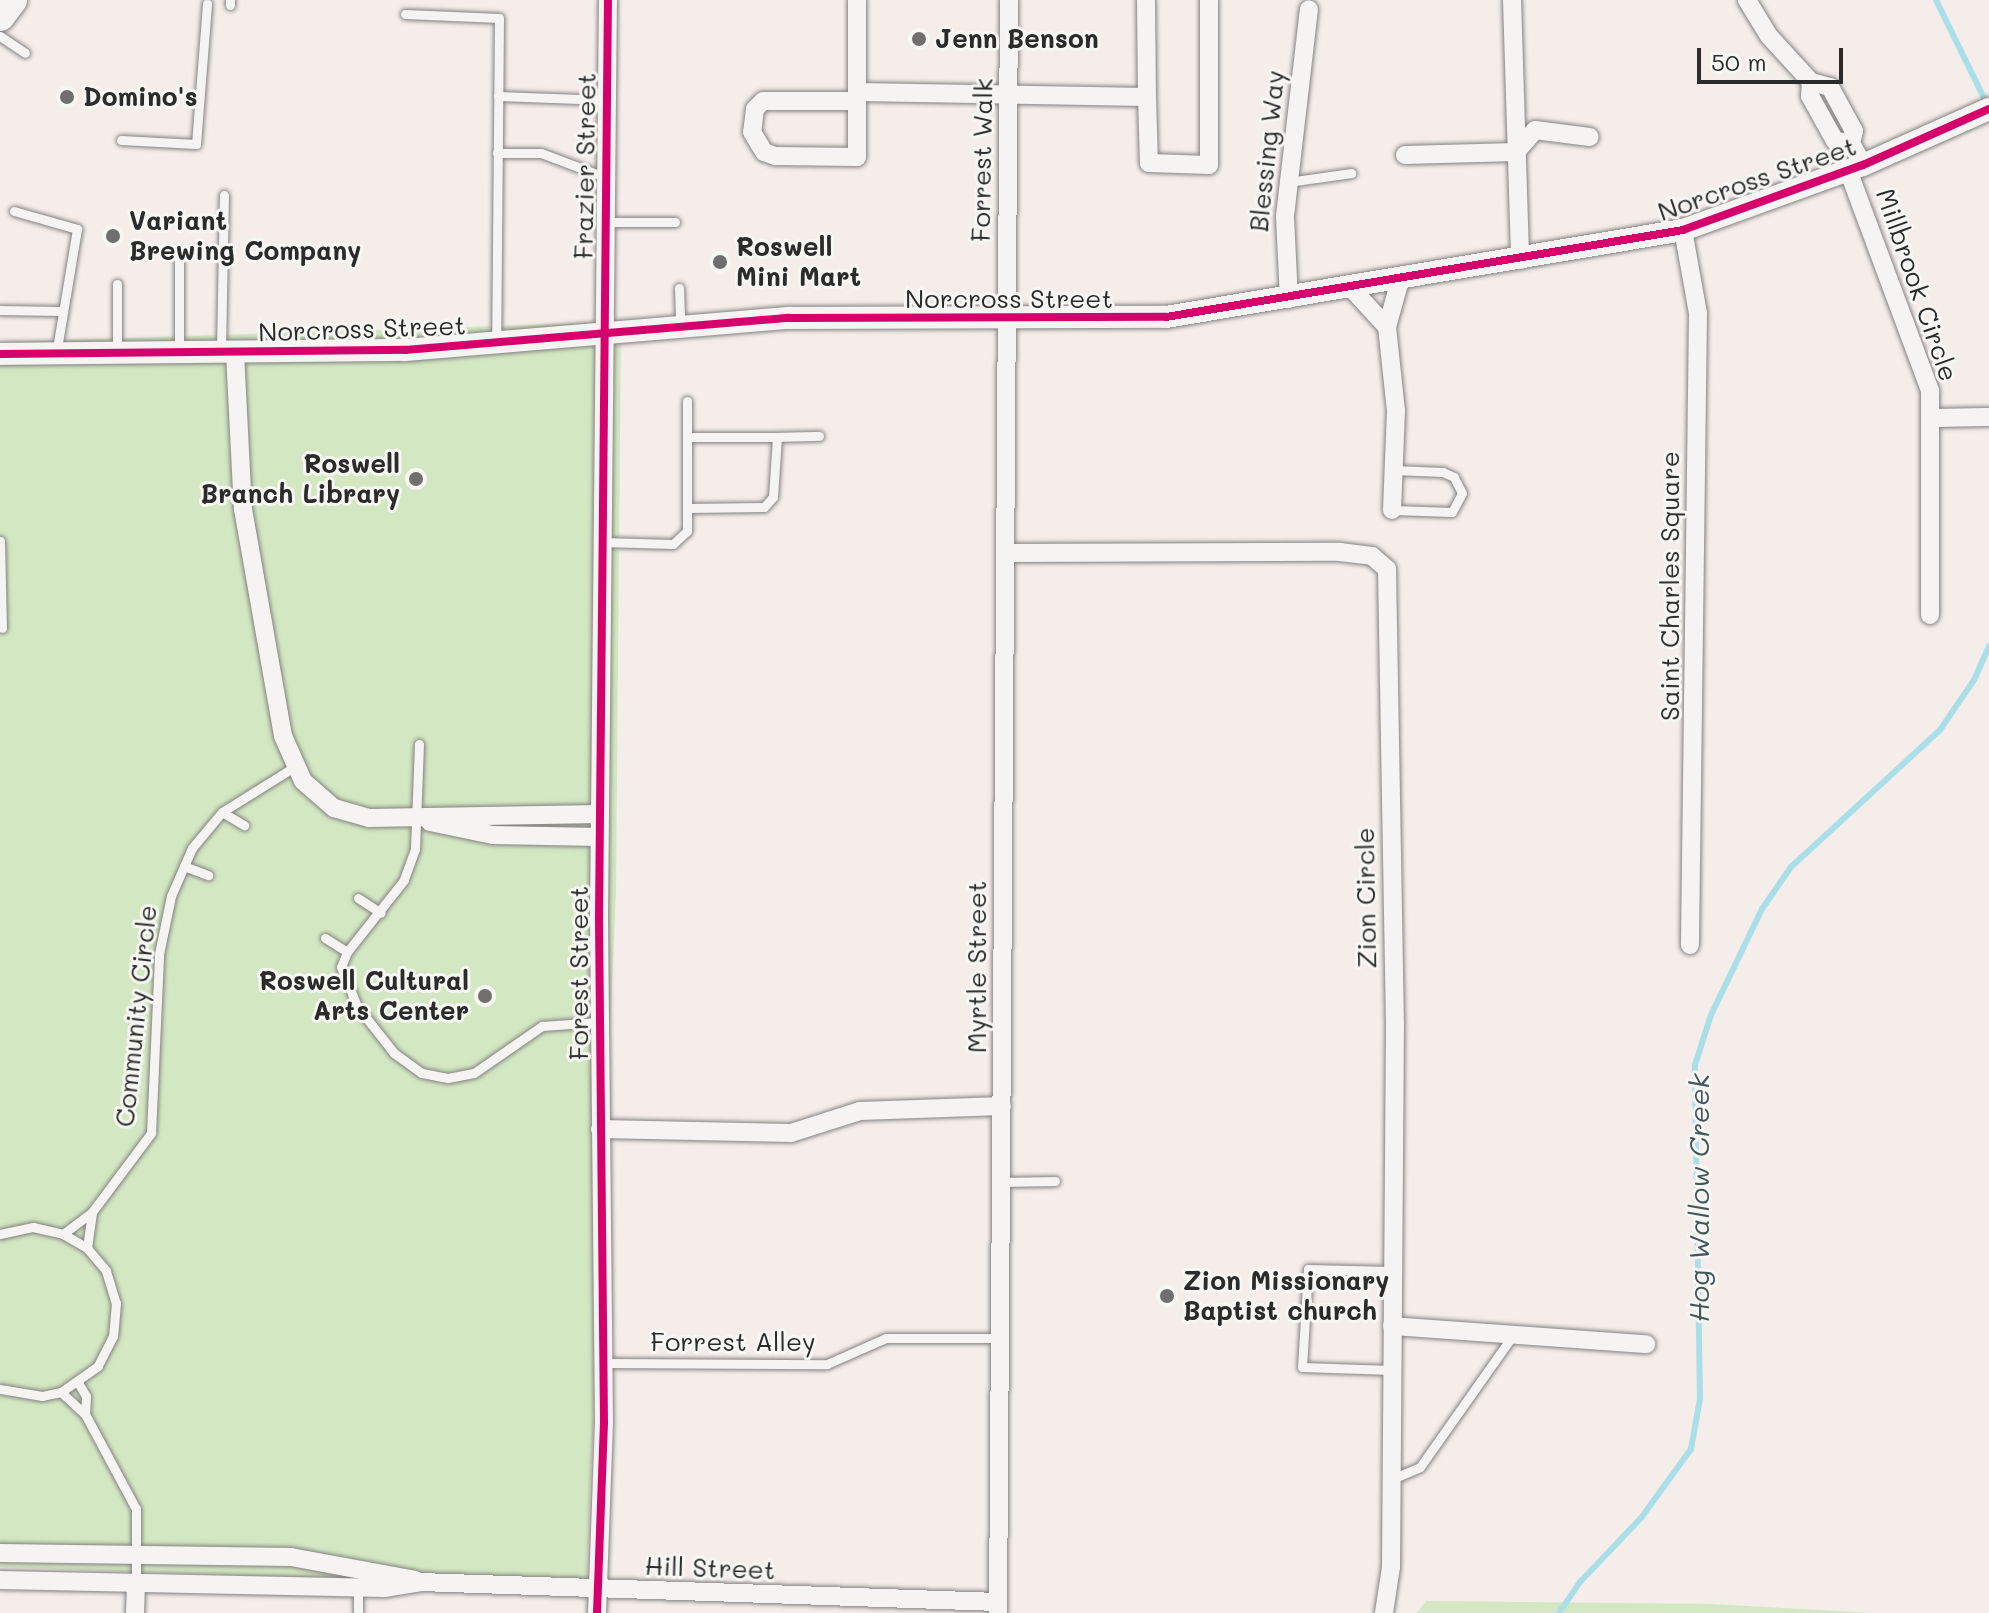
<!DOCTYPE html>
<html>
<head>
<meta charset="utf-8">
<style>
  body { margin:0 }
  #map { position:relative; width:1989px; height:1613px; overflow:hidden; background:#f4edea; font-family:Mali,sans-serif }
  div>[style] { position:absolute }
  .green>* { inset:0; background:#d3e8c2 }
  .stream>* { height:6px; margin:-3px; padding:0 3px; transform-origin:3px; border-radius:3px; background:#aadfe9 }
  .roads { filter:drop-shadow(0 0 2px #858281) drop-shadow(0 0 2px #858281) }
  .service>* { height:9px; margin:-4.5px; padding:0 4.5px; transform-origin:4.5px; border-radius:4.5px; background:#f5f4f2 }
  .minor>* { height:18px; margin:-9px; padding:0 9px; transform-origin:9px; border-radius:9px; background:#f5f4f2 }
  .tertiary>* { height:22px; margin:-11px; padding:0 11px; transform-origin:11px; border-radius:11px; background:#f5f4f2 }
  .trunk>* { height:30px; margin:-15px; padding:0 15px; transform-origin:15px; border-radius:15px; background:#f5f4f2 }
  .cycleway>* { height:8px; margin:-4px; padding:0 4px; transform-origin:4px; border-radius:4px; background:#d6006c }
  .dots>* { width:22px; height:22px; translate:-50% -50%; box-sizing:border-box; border:4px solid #f6f6f2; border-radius:50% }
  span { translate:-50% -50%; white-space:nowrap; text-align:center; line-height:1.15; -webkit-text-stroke:6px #f6f6f2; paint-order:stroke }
  .poi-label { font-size:26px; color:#2b2b2b; font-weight:700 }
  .left { translate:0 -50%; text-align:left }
  .right { translate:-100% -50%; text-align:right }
  .street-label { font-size:26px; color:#2b2b2b }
  .water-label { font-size:28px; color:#43565a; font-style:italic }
  .scale { position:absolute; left:1697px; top:48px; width:146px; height:36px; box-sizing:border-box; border:4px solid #2b2b2b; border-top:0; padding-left:10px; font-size:24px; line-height:28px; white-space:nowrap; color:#2b2b2b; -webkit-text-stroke:6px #f6f6f2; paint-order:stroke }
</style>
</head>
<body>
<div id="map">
  <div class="green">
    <i style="clip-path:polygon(621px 322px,616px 893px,586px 1588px,0 1567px,0 342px)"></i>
    <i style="clip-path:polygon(1426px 1601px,1711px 1604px,1873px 1613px,1417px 1613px)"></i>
  </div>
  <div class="stream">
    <i style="left:1936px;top:0;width:116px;rotate:63.9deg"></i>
    <i style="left:1559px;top:1613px;width:37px;rotate:-56deg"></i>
    <i style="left:1580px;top:1582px;width:88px;rotate:-46.4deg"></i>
    <i style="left:1641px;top:1518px;width:85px;rotate:-54.1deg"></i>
    <i style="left:1691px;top:1449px;width:51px;rotate:-79.8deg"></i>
    <i style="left:1700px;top:1399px;width:334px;rotate:-90.9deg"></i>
    <i style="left:1695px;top:1065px;width:52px;rotate:-72.3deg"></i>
    <i style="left:1711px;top:1015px;width:118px;rotate:-64.3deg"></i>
    <i style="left:1762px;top:909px;width:51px;rotate:-55.4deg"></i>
    <i style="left:1791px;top:867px;width:202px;rotate:-42.6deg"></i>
    <i style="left:1940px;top:730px;width:60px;rotate:-55.8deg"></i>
    <i style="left:1974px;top:680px;width:37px;rotate:-66deg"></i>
  </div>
  <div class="roads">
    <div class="service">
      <i style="left:230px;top:5px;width:5px;rotate:-90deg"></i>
      <i style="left:405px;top:14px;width:94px;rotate:2.4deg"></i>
      <i style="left:499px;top:18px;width:323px;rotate:90.5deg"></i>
      <i style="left:0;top:36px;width:30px;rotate:34deg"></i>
      <i style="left:498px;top:96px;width:108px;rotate:2.1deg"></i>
      <i style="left:121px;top:140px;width:75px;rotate:3.1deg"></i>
      <i style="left:196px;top:144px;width:141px;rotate:-85.5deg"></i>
      <i style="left:497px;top:153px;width:44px"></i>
      <i style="left:541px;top:153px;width:68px;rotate:20.6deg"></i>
      <i style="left:1288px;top:182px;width:64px;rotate:-8.1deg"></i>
      <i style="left:14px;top:211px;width:66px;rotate:15.9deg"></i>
      <i style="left:77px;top:229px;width:127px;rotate:99.5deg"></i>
      <i style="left:604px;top:222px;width:71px"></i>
      <i style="left:117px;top:284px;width:69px;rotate:90deg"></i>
      <i style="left:679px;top:288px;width:36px;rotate:88deg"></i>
      <i style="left:0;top:310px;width:60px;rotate:1deg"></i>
      <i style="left:179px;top:350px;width:97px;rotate:-90deg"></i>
      <i style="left:221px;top:350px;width:155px;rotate:-88.9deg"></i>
      <i style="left:777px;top:437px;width:42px;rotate:-1.4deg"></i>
      <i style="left:687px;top:508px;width:77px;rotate:-0.7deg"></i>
      <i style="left:764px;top:507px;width:13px;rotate:-48deg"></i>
      <i style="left:773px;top:497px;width:60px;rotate:-86.2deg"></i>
      <i style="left:777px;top:437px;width:90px;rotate:180deg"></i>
      <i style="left:1392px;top:510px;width:60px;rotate:1.9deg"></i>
      <i style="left:1452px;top:512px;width:21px;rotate:-62deg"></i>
      <i style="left:1462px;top:493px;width:18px;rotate:-117deg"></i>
      <i style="left:1454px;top:477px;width:12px;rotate:-156deg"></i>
      <i style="left:1443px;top:472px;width:50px;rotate:-177.7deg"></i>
      <i style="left:0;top:541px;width:87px;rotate:88.7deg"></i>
      <i style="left:601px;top:542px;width:72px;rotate:1.6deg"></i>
      <i style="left:673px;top:544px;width:19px;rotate:-43deg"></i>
      <i style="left:687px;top:531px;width:130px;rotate:-90deg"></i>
      <i style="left:419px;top:744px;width:105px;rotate:92.2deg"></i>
      <i style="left:415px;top:849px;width:33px;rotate:110deg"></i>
      <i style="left:404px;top:880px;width:92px;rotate:128.4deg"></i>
      <i style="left:347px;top:952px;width:16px;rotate:112deg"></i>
      <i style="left:341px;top:967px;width:42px;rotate:67.7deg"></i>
      <i style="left:357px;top:1006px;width:60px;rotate:51.8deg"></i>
      <i style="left:394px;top:1053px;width:34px;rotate:36deg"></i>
      <i style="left:422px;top:1073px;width:26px;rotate:11deg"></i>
      <i style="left:448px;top:1078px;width:26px;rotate:-11deg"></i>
      <i style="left:474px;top:1073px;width:83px;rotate:-34.7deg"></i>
      <i style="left:542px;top:1026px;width:57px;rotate:-4deg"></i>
      <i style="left:222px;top:812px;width:26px;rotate:31deg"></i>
      <i style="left:184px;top:866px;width:26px;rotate:21deg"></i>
      <i style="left:358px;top:898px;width:27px;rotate:33deg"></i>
      <i style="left:325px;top:938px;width:26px;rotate:32deg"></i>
      <i style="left:1001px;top:1182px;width:54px;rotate:-1.1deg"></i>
      <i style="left:0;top:1234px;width:34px;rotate:-12deg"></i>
      <i style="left:33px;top:1227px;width:31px;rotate:13deg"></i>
      <i style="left:63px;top:1234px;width:28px;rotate:30deg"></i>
      <i style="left:87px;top:1248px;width:30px;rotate:50deg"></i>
      <i style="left:106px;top:1271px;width:34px;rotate:73deg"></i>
      <i style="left:116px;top:1303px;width:33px;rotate:95deg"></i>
      <i style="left:113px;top:1336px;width:34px;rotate:117deg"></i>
      <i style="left:98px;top:1366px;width:45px;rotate:144.9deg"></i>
      <i style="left:61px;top:1392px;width:19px;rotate:168deg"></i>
      <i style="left:42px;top:1396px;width:43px;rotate:-170.5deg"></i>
      <i style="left:63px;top:1234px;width:36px;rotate:-37deg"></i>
      <i style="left:92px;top:1212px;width:99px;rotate:-53.2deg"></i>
      <i style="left:151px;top:1133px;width:179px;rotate:-87.4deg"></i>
      <i style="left:159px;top:954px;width:59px;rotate:-78.3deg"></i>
      <i style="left:171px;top:896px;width:52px;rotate:-66.4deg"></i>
      <i style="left:192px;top:848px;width:47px;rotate:-50.2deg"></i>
      <i style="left:222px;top:812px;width:85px;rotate:-32deg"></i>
      <i style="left:87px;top:1248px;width:36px;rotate:-82deg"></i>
      <i style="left:604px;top:1363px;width:223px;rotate:0.3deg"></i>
      <i style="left:827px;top:1364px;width:64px;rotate:-23.8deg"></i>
      <i style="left:886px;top:1338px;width:114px"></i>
      <i style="left:1392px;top:1370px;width:90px;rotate:-178.1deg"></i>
      <i style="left:1302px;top:1367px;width:98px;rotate:-86.5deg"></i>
      <i style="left:1308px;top:1269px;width:84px;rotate:1.4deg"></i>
      <i style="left:77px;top:1381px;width:17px;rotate:59deg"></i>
      <i style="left:86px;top:1396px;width:18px;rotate:93deg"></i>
      <i style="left:61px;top:1392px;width:33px;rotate:43deg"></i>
      <i style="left:85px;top:1414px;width:108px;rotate:61.8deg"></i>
      <i style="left:136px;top:1509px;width:75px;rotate:90deg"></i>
      <i style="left:1392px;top:1479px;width:30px;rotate:-23deg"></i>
      <i style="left:1420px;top:1467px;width:161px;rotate:-54.8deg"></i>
      <i style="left:358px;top:1588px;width:25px;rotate:90deg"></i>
    </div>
    <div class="minor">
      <i style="left:1512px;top:0;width:260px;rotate:88.2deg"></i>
      <i style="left:1747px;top:0;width:42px;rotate:58.6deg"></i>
      <i style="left:1769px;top:36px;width:62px;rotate:47.6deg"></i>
      <i style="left:1811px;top:82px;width:20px;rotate:15deg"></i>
      <i style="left:1830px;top:87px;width:50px;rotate:61.4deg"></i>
      <i style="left:1854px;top:131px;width:12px;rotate:104deg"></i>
      <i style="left:1851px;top:143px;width:25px;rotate:61deg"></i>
      <i style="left:1811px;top:82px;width:14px;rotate:94deg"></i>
      <i style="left:1810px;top:96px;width:51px;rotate:60.9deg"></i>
      <i style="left:1835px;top:141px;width:16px;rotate:7deg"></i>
      <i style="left:857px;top:92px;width:290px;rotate:1deg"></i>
      <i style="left:1147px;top:97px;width:97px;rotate:-90.6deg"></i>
      <i style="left:1147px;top:97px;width:66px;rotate:88.3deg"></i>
      <i style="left:1149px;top:163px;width:60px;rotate:1.9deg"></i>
      <i style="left:1209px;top:165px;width:165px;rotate:-90deg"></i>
      <i style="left:857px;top:101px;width:94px;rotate:180deg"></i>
      <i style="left:763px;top:101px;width:11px;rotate:135deg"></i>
      <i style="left:755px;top:109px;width:23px;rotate:97deg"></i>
      <i style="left:752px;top:132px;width:23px;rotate:59deg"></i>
      <i style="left:764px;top:152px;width:12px;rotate:20deg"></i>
      <i style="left:775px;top:156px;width:82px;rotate:0.7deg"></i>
      <i style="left:857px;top:157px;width:157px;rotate:-90deg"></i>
      <i style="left:1405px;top:155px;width:111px;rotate:-1.5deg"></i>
      <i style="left:1516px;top:152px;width:29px;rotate:-49deg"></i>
      <i style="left:1535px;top:130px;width:55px;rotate:7.3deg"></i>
      <i style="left:1848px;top:170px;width:236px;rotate:69.6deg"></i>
      <i style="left:1930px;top:391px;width:224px;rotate:90deg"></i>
      <i style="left:1683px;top:230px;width:84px;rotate:79.8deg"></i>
      <i style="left:1698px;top:313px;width:632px;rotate:90.73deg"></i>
      <i style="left:1352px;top:289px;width:52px;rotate:47.4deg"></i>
      <i style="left:1289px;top:299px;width:83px;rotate:-92.8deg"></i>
      <i style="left:1285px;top:216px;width:208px;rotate:-83.4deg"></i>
      <i style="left:235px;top:353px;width:156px;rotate:87.1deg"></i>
      <i style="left:243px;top:509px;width:230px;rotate:80deg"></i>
      <i style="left:283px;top:736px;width:49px;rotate:66deg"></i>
      <i style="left:303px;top:781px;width:41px;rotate:41.1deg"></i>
      <i style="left:334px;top:808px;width:36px;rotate:16deg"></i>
      <i style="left:369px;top:818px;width:230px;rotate:-1deg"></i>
      <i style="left:1931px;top:418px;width:58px;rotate:-1deg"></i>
      <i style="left:1392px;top:510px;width:99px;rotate:-87.7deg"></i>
      <i style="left:1396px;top:411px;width:84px;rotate:-96.1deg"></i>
      <i style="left:1387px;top:327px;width:49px;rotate:-74.5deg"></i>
      <i style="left:1006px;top:553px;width:334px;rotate:-0.2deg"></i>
      <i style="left:1340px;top:552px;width:32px;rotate:7deg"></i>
      <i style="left:1372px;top:556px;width:20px;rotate:41deg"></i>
      <i style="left:1387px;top:569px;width:454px;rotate:89deg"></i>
      <i style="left:1395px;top:1023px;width:544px;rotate:90.42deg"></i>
      <i style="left:1391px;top:1567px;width:47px;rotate:98.7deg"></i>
      <i style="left:430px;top:822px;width:64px;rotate:11.7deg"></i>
      <i style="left:493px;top:835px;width:106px;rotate:1.1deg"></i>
      <i style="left:600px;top:1129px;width:191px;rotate:1.2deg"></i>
      <i style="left:791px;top:1133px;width:72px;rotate:-17.7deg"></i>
      <i style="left:860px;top:1111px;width:142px;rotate:-2deg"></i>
      <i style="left:1392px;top:1326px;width:255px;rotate:4.1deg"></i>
      <i style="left:0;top:1553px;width:291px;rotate:0.8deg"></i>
      <i style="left:291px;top:1557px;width:126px;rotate:10.5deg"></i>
      <i style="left:0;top:1580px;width:384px;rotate:1.2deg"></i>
      <i style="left:384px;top:1588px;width:36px;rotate:-9deg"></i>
      <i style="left:420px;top:1582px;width:578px;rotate:1.98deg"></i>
      <i style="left:135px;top:1613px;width:29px;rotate:-88deg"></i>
      <i style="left:597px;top:1613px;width:190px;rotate:-87.9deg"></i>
      <i style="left:604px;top:1423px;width:507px;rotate:-90.57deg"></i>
      <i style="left:599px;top:916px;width:916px;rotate:-89.44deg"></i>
      <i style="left:998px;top:1613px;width:1613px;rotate:-89.61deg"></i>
    </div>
    <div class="tertiary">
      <i style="left:0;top:354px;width:405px;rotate:-0.6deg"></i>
      <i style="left:405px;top:350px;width:385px;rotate:-4.8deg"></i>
      <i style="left:789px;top:318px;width:377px;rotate:-0.2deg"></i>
      <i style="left:1166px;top:317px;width:524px;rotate:-9.55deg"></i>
      <i style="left:1683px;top:230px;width:191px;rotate:-19.9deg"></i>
      <i style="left:1863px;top:165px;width:138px;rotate:-24deg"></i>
    </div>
    <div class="trunk">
      <i style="left:0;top:16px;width:20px;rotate:-53deg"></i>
    </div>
  </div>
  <div class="cycleway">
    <i style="left:0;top:354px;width:405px;rotate:-0.6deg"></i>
    <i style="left:405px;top:350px;width:385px;rotate:-4.8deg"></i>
    <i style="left:789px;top:318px;width:377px;rotate:-0.2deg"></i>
    <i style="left:1166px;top:317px;width:524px;rotate:-9.55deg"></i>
    <i style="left:1683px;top:230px;width:191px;rotate:-19.9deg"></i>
    <i style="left:1863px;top:165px;width:138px;rotate:-24deg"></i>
    <i style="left:597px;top:1613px;width:190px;rotate:-87.9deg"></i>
    <i style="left:604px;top:1423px;width:507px;rotate:-90.57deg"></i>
    <i style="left:599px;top:916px;width:916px;rotate:-89.44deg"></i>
  </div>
  <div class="dots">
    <i style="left:919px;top:39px;background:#716f6e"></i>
    <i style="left:67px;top:97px;background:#716f6e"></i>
    <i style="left:113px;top:236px;background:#716f6e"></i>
    <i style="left:720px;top:262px;background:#716f6e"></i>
    <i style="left:416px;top:479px;background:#716f6e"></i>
    <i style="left:485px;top:996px;background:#716f6e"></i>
    <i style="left:1167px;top:1296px;background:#716f6e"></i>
  </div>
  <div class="poi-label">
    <span class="left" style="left:935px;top:39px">Jenn Benson</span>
    <span class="left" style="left:83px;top:97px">Domino's</span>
    <span class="left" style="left:129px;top:236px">Variant<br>Brewing Company</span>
    <span class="left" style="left:736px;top:262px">Roswell<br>Mini Mart</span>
    <span class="right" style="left:400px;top:479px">Roswell<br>Branch Library</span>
    <span class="right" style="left:469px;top:996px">Roswell Cultural<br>Arts Center</span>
    <span class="left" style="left:1183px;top:1296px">Zion Missionary<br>Baptist church</span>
  </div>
  <div class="street-label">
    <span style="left:1267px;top:151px;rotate:-84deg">Blessing Way</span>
    <span style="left:982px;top:160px;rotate:-89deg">Forrest Walk</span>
    <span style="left:585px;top:166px;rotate:-89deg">Frazier Street</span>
    <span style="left:1757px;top:179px;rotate:-19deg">Norcross Street</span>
    <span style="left:1917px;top:285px;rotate:71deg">Millbrook Circle</span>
    <span style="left:1009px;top:299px">Norcross Street</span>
    <span style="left:362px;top:329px;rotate:-2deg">Norcross Street</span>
    <span style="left:1670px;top:586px;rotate:-90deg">Saint Charles Square</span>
    <span style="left:1366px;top:898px;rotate:-91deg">Zion Circle</span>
    <span style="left:977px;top:967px;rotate:-90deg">Myrtle Street</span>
    <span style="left:579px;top:973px;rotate:-90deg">Forest Street</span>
    <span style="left:136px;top:1016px;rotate:-84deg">Community Circle</span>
    <span style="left:733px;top:1342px">Forrest Alley</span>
    <span style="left:710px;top:1568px;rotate:2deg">Hill Street</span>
  </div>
  <div class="water-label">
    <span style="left:1698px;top:1198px;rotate:-90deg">Hog Wallow Creek</span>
  </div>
  <div class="scale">50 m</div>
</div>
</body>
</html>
